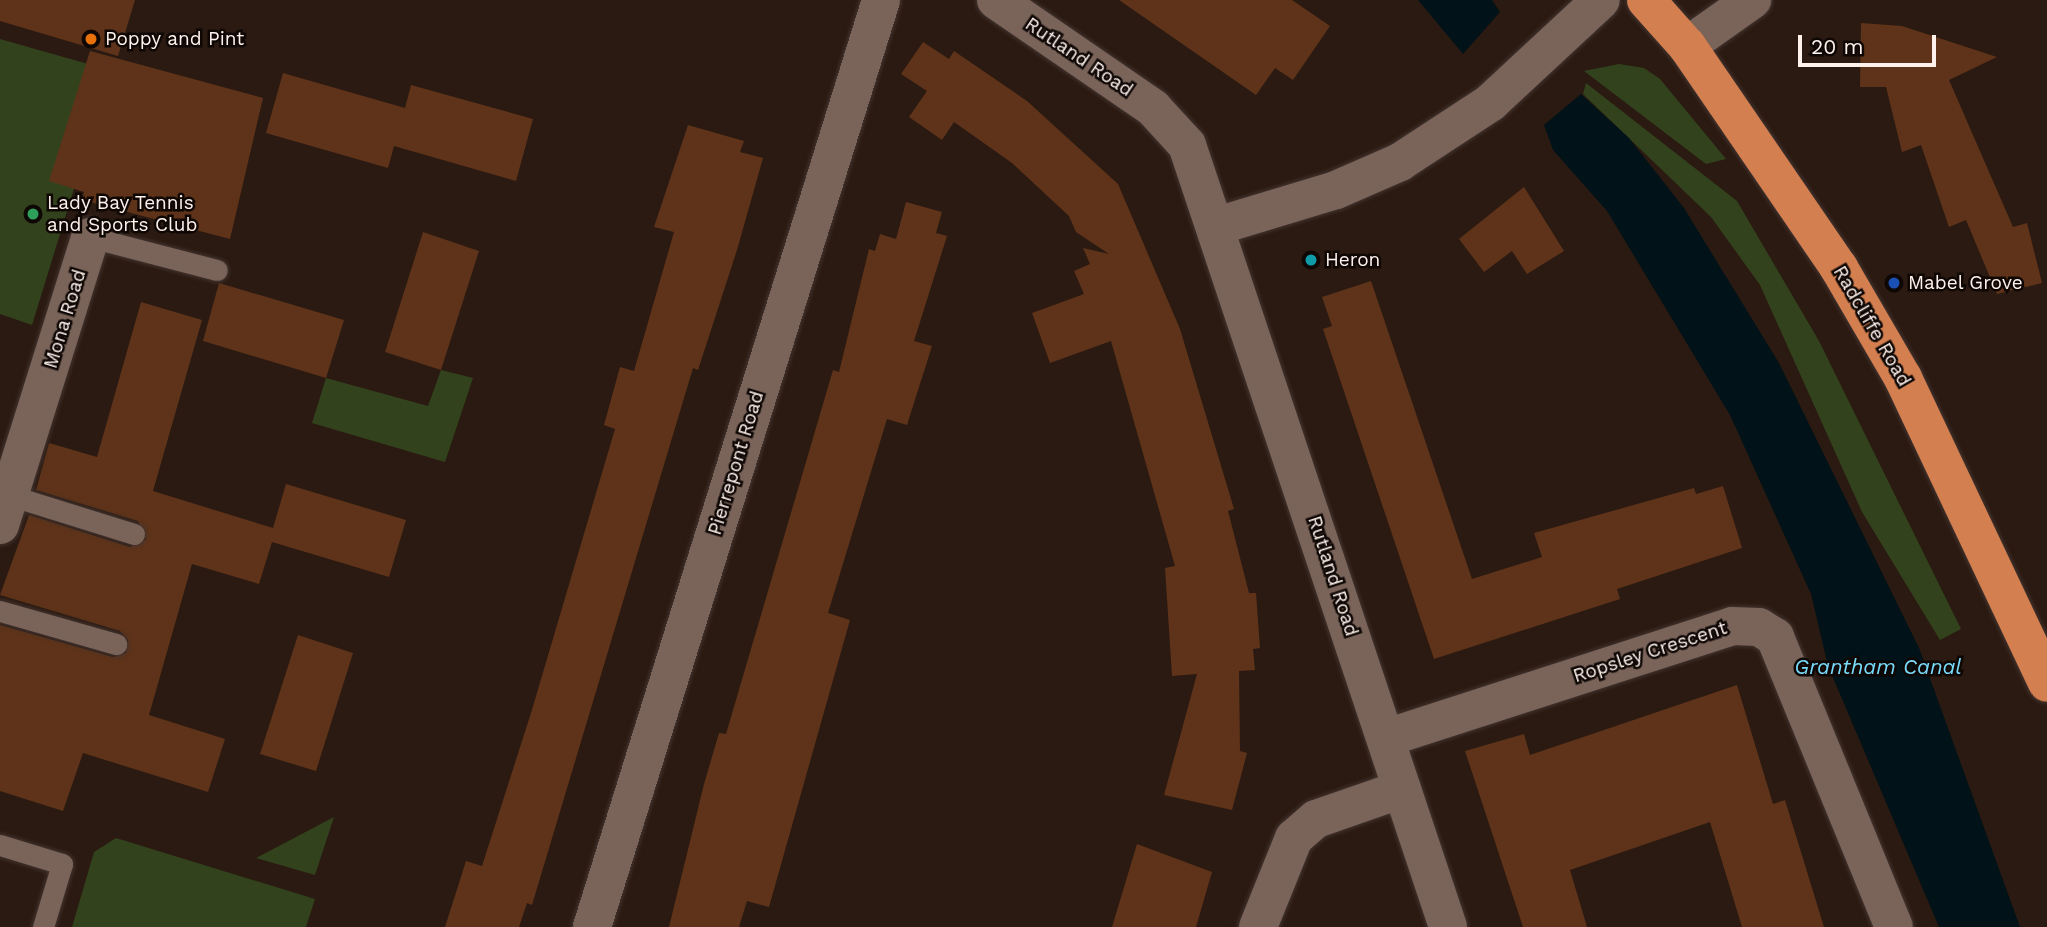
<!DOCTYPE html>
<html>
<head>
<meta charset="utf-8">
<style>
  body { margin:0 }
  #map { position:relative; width:2047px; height:927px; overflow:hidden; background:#2b1a11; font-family:"Work Sans",sans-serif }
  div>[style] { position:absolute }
  .green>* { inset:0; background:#32421d }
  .water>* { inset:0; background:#011218 }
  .building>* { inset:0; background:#5e3319 }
  .roads { filter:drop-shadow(0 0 2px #423430) drop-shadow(0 0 2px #423430) }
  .lane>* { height:21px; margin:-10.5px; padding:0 10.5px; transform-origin:10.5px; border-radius:10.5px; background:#7a645a }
  .street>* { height:38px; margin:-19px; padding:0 19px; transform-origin:19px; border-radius:19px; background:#7a645a }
  .highway>* { height:38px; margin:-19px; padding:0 19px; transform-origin:19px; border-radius:19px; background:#d47f50 }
  .dots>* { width:19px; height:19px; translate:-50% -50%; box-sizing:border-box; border:4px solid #0e0704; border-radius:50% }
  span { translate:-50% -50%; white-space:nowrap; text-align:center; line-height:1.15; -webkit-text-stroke:5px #0e0704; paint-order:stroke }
  .poi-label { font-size:19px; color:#fff2ec }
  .left { translate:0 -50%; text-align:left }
  .street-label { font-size:19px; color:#fff2ec }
  .water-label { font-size:21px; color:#79dbfc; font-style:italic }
  .scale { position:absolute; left:1798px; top:35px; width:138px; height:32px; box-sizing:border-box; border:4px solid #fff2ec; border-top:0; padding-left:9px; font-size:21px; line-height:24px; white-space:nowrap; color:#fff2ec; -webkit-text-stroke:5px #0e0704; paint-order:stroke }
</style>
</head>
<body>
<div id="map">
  <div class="green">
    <i style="clip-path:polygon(0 39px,120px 73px,97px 114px,32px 325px,0 314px)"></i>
    <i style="clip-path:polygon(1619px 64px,1644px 68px,1660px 79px,1726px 159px,1706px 164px,1584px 71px)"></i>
    <i style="clip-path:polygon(1586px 83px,1737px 201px,1819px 341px,1961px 629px,1940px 640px,1862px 512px,1760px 285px,1711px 217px,1583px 94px)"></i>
    <i style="clip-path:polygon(441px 370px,473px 378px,445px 462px,312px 423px,326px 378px,428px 406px)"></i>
    <i style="clip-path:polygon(334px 817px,315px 875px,256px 858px)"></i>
    <i style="clip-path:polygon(116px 838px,315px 899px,306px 927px,72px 927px,94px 852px)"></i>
  </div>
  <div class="water">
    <i style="clip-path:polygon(1418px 0,1492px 0,1500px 12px,1463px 54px)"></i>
    <i style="clip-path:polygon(1581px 94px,1629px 138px,1684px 208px,1779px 363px,1919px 648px,2020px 927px,1939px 927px,1828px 666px,1811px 594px,1730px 415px,1607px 211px,1553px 150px,1544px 125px)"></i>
  </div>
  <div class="building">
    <i style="clip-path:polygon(0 0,135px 0,118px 56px,0 21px)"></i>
    <i style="clip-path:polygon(1119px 0,1292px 0,1330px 26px,1293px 80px,1275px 68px,1256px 95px)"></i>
    <i style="clip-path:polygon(1861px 23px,1902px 26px,1997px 57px,1949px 80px,2013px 227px,2027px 223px,2042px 283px,1997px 294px,1966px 220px,1949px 227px,1921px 145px,1902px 152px,1886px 87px,1860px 87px)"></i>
    <i style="clip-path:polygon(923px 42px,949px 59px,954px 51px,1027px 101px,1118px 184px,1180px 329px,1234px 509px,1228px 511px,1249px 593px,1256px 593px,1260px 648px,1253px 649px,1255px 670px,1239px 671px,1240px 751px,1247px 753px,1232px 810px,1164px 795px,1197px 674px,1172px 676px,1165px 568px,1175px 566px,1111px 341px,1050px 363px,1032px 313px,1084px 294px,1074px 271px,1090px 264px,1083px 248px,1109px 254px,1076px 232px,1069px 216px,1012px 163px,954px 122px,942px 140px,909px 117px,927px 91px,901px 74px)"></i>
    <i style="clip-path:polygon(90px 51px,263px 98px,230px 239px,82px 200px,84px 192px,49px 181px)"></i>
    <i style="clip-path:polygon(283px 73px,405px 108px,411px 85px,533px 119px,516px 181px,394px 146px,388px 168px,266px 133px)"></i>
    <i style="clip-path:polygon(688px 125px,744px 141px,740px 152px,763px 158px,737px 250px,698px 370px,693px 368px,532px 905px,527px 903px,519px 927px,445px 927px,466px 861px,482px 866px,531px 713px,615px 429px,604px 425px,620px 367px,634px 371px,674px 232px,654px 227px)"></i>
    <i style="clip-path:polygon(1524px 187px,1564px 251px,1527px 274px,1512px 251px,1484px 272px,1459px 239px)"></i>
    <i style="clip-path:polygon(906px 202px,942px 212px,936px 233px,947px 236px,914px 341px,932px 346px,907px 425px,887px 419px,828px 613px,850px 620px,769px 907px,747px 901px,739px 927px,669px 927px,704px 784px,719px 733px,726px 734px,833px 370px,839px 372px,869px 249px,875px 251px,880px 234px,896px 239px)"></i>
    <i style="clip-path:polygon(423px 232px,479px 251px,441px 370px,385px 352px)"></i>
    <i style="clip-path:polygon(1371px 281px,1472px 579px,1542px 557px,1534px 533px,1694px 488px,1696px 494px,1723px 486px,1742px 548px,1617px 589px,1620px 599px,1434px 659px,1323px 329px,1332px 326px,1322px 297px)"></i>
    <i style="clip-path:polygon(219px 283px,344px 320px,326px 378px,203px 341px)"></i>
    <i style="clip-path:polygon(141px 302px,202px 320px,153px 491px,273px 528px,286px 484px,406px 520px,389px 577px,272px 542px,259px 584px,192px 564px,149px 715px,225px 739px,208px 792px,83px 753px,63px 811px,0 791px,0 625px,113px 657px,126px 653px,128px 640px,120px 631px,0 595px,29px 515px,130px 547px,146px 539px,138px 521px,36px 490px,49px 443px,97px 457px)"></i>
    <i style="clip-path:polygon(298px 635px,353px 653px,316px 771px,260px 754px)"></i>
    <i style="clip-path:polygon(1737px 685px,1773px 804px,1785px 800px,1824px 927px,1742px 927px,1710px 822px,1570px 870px,1587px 927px,1523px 927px,1465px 751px,1524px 734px,1530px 755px)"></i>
    <i style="clip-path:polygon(1137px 844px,1212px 872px,1196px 927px,1112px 927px)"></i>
  </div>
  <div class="roads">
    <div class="lane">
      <i style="left:90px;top:237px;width:131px;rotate:14.6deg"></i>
      <i style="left:9px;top:495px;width:131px;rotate:17.3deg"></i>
      <i style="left:0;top:611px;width:121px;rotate:15.9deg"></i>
      <i style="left:0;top:845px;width:65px;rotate:17deg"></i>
      <i style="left:62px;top:864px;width:66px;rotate:106.8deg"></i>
    </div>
    <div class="street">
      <i style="left:996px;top:0;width:191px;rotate:34.5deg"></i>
      <i style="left:1153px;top:108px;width:50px;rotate:47.4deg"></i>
      <i style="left:1187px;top:145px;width:824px;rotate:71.54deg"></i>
      <i style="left:1687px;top:46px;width:80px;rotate:-35.3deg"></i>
      <i style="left:1217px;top:226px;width:124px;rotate:-16.8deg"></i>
      <i style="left:1336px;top:190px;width:70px;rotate:-23.6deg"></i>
      <i style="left:1400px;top:162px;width:108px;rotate:-33.2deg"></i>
      <i style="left:1490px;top:103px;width:151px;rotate:-42.9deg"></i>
      <i style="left:0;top:525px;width:302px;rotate:-72.6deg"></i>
      <i style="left:1386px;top:738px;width:364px;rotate:-17.9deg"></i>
      <i style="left:1732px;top:626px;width:27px;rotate:2deg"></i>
      <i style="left:1759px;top:627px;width:19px;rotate:32deg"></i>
      <i style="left:1775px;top:637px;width:313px;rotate:67.7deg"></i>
      <i style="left:592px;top:927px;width:971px;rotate:-72.68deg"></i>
      <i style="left:1258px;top:927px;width:96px;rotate:-68deg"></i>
      <i style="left:1294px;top:838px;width:29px;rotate:-41deg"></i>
      <i style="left:1316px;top:819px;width:91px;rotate:-19.2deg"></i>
    </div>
    <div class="highway">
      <i style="left:1646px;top:0;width:62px;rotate:48.3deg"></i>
      <i style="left:1687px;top:46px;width:269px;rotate:55.6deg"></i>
      <i style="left:1839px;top:268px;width:127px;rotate:59.8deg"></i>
      <i style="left:1903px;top:378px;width:337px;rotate:64.7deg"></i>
    </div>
  </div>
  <div class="dots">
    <i style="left:91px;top:39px;background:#e8710a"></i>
    <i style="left:33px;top:214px;background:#2e9e5b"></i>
    <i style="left:1311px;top:260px;background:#0f9aa8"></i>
    <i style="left:1894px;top:283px;background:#1a4fb4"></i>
  </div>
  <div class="poi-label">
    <span class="left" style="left:105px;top:39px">Poppy and Pint</span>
    <span class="left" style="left:47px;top:214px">Lady Bay Tennis<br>and Sports Club</span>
    <span class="left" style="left:1325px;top:260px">Heron</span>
    <span class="left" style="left:1908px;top:283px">Mabel Grove</span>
  </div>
  <div class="street-label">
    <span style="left:1079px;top:57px;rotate:34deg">Rutland Road</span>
    <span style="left:65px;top:319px;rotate:-73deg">Mona Road</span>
    <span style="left:1872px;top:326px;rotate:60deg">Radcliffe Road</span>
    <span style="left:736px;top:463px;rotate:-73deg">Pierrepont Road</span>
    <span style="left:1333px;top:576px;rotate:72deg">Rutland Road</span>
    <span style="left:1650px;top:652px;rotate:-18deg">Ropsley Crescent</span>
  </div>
  <div class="water-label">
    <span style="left:1878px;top:667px">Grantham Canal</span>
  </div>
  <div class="scale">20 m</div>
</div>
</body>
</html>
